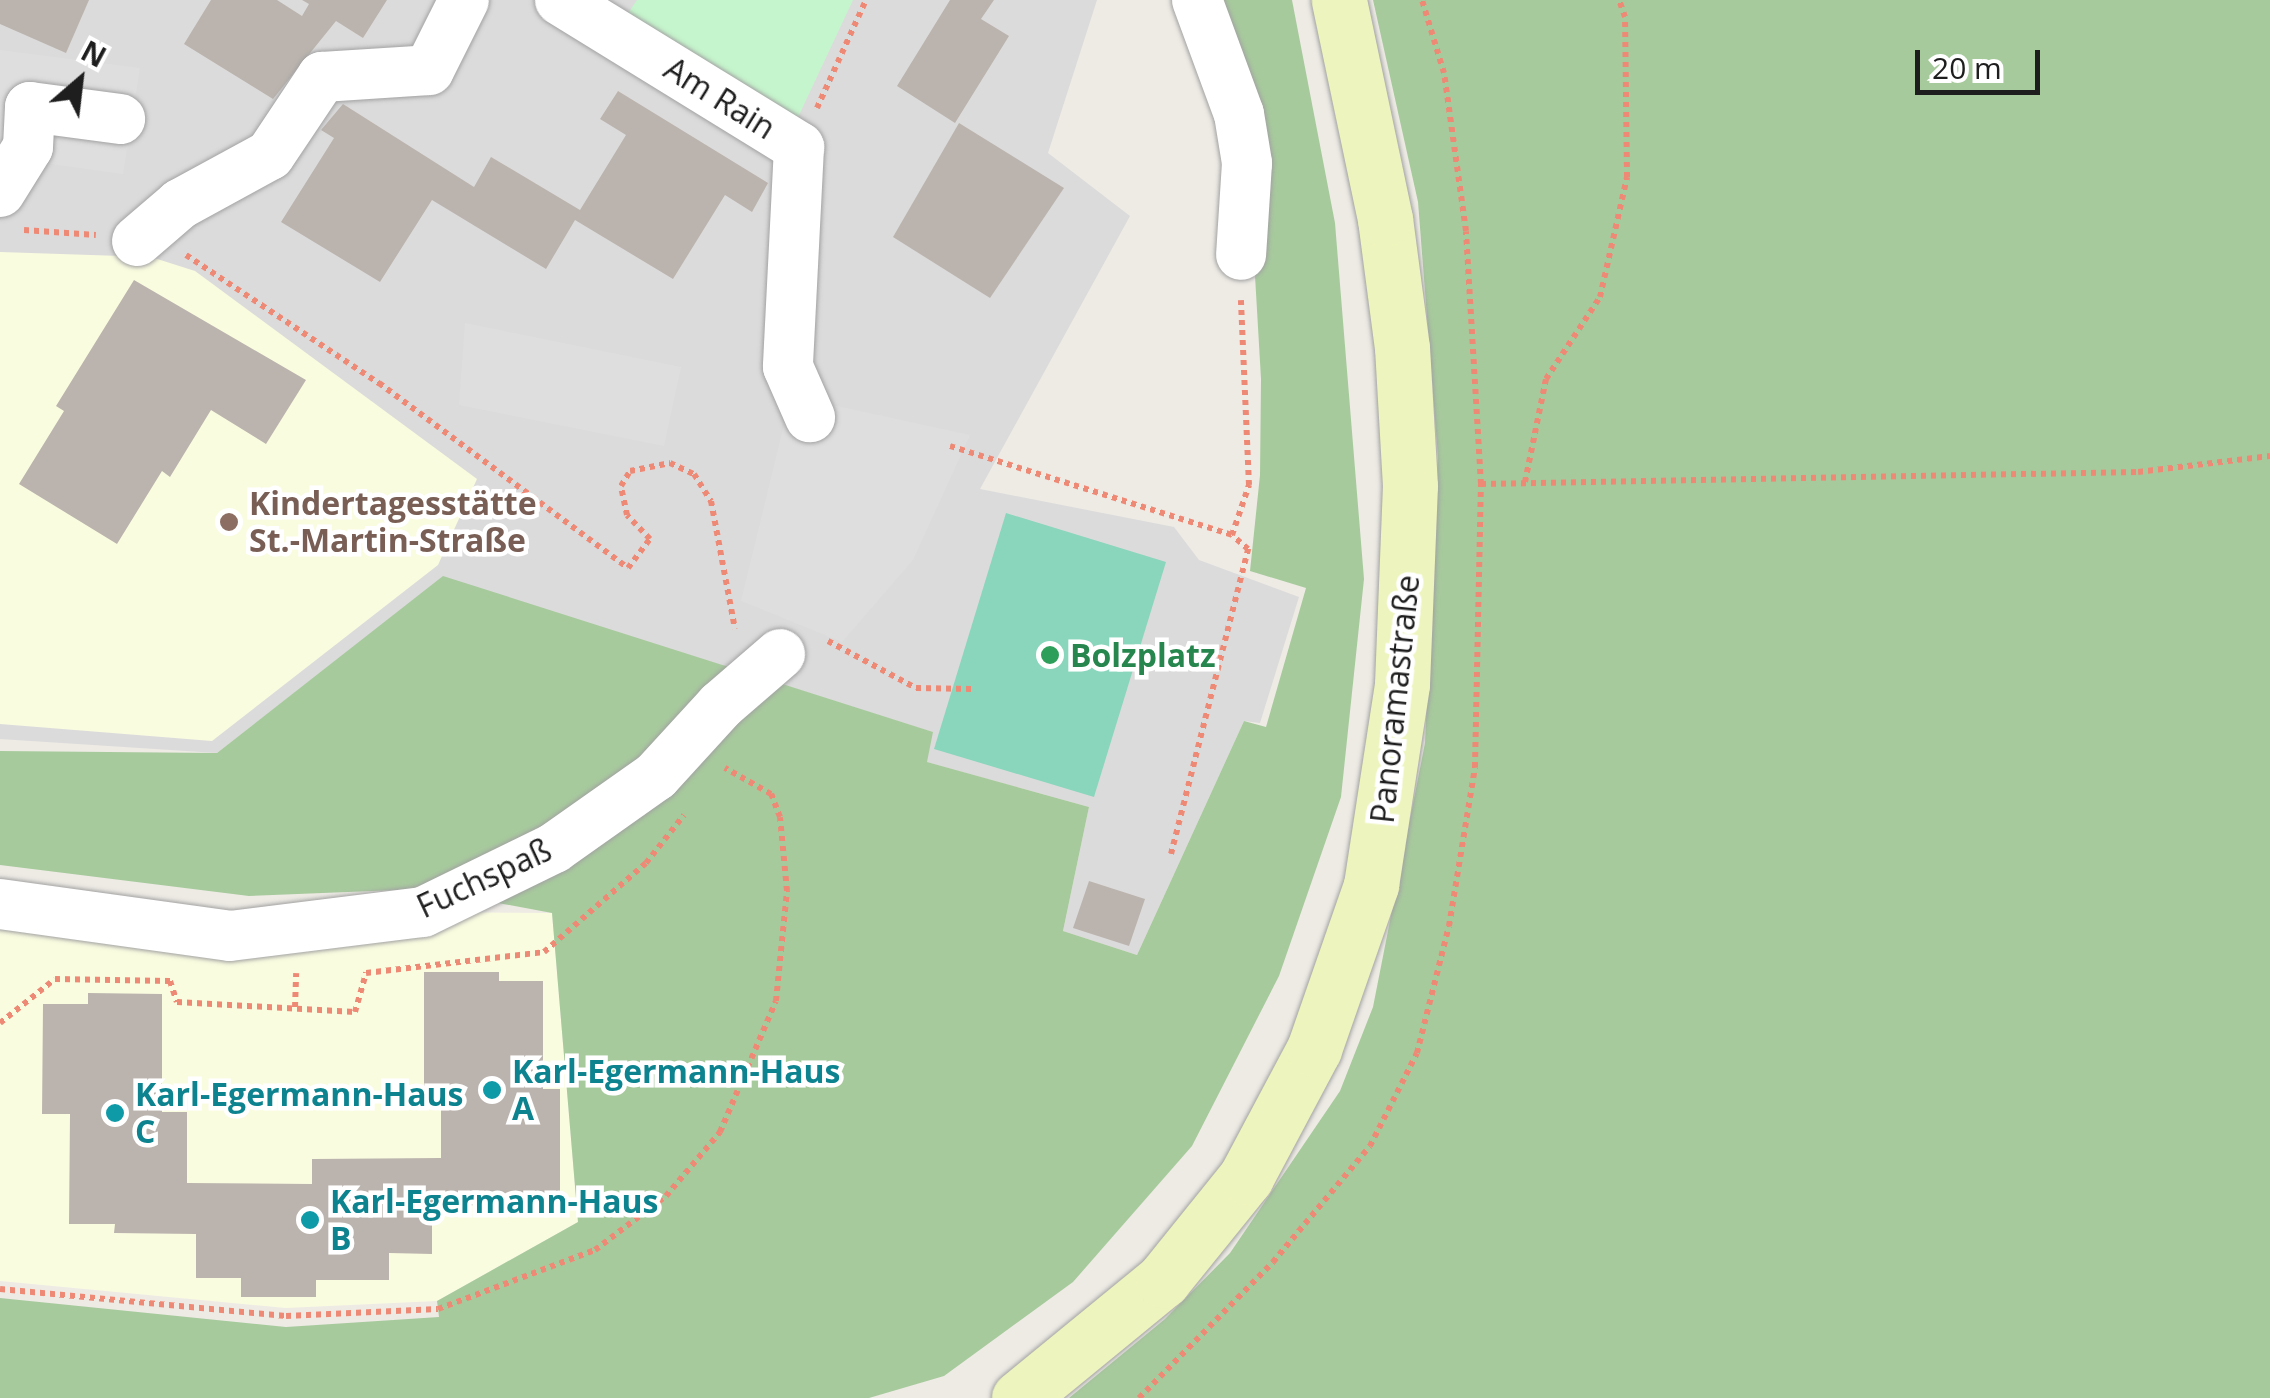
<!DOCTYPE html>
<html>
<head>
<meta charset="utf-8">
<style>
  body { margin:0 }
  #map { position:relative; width:2270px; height:1398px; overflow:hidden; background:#eeebe5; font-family:"Open Sans",sans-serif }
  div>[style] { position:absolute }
  .residential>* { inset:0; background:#dcdbdb }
  .education>* { inset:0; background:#fafce0 }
  .forest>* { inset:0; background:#a7ca9d }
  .park>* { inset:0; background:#c5f5cc }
  .pitch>* { inset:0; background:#89d6bd }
  .parking>* { inset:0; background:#dedede }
  .building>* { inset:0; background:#bbb4ae }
  .path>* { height:6px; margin-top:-3px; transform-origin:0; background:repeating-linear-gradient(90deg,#ee8976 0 5px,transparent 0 10px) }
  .roads { filter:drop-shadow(0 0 2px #a2a2a2) drop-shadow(0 0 2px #a2a2a2) }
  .street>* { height:50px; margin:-25px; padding:0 25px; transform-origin:25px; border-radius:25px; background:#fff }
  .secondary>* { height:55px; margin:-27.5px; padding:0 27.5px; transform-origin:27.5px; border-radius:27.5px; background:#eef4bd }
  .dots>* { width:28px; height:28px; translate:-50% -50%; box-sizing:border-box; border:5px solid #fff; border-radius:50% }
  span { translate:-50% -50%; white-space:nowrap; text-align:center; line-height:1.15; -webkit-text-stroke:9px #fff; paint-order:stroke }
  .street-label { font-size:32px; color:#1e1e1e }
  .education-label { font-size:32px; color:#785e54; font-weight:700 }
  .left { translate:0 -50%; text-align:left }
  .leisure-label { font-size:32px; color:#27864d; font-weight:700 }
  .culture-label { font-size:32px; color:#0d838f; font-weight:700 }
  .north { position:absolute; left:30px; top:30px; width:100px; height:100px; -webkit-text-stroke:8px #fff; paint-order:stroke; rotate:28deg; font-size:28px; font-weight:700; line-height:40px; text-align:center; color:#1e1e1e }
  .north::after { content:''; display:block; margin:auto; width:35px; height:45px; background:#1e1e1e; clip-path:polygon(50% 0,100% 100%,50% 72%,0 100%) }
  .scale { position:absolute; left:1915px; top:50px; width:125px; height:45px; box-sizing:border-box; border:5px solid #1e1e1e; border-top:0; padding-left:12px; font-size:30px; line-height:35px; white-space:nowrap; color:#1e1e1e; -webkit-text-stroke:8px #fff; paint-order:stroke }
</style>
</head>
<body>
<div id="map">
  <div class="residential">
    <i style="clip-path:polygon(0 0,1097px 0,1048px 153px,1130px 216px,980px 489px,1174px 527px,1199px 560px,1299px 597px,1260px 723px,1244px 721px,1137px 955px,1063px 931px,1089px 807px,926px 762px,932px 732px,443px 577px,217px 753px,0 739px)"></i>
  </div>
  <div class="education">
    <i style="clip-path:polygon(0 252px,151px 257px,195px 271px,477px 479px,438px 565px,212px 741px,0 724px)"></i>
    <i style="clip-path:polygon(0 904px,230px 936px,423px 912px,552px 913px,578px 1222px,437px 1301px,286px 1308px,0 1281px)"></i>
  </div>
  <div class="forest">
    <i style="clip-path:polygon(1213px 0,1292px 0,1335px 223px,1364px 579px,1341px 797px,1279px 976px,1192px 1146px,1073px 1282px,944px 1376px,869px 1398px,0 1398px,0 1298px,286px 1327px,439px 1317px,437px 1301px,578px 1222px,552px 913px,423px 889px,249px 896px,0 865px,0 751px,217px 753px,443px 576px,933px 732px,927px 762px,1089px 807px,1063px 931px,1137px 955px,1244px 721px,1266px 727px,1306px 588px,1250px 571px,1260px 475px,1261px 379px,1251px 207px)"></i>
    <i style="clip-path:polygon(1373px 0,2270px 0,2270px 1398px,1069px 1398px,1165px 1319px,1230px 1253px,1340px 1091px,1373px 1007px,1425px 743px,1438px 457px,1418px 202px)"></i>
  </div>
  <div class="park">
    <i style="clip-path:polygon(637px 0,853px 0,792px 130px,622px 22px)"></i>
  </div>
  <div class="pitch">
    <i style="clip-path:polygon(1006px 513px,1166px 562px,1094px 797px,934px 749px)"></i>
  </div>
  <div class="parking">
    <i style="clip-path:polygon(0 50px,140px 68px,123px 174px,0 157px)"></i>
    <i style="clip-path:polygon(465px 323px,681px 367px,664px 446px,459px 405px)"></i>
    <i style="clip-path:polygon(791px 396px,970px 435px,913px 560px,842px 642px,741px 601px)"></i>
  </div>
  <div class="building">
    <i style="clip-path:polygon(0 0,89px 0,66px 53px,0 24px)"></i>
    <i style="clip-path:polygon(211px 0,277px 0,302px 16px,309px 4px,302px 0,387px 0,363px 38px,336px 21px,273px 99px,184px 44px)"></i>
    <i style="clip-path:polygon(950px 0,994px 0,981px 19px,1009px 36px,955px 123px,897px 86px)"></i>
    <i style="clip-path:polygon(618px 91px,768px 183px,752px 212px,725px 195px,673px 279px,575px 220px,546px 269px,432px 200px,380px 282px,281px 222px,334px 138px,321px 130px,343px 104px,474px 187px,491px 157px,580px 210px,626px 135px,600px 119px)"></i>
    <i style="clip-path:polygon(959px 123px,1064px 188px,990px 298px,893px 237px)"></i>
    <i style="clip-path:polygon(134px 280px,306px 380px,266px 444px,211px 410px,170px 477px,162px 471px,117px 544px,19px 484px,64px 411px,56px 406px)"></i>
    <i style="clip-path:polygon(1089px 881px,1145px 899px,1129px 946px,1073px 928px)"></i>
    <i style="clip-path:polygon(424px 972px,499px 972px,499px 981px,543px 981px,543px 1089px,560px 1089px,560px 1202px,432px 1207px,432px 1254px,389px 1253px,389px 1280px,316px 1280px,316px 1297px,241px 1297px,241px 1278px,196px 1278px,196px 1234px,114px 1233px,115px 1224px,69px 1224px,70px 1114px,42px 1114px,43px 1004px,88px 1004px,88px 993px,162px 994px,162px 1112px,187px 1112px,187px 1183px,312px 1184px,312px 1159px,441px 1158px,441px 1091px,424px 1091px)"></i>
  </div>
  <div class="path">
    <i style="left:817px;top:108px;width:119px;rotate:-65.6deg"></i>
    <i style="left:24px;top:230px;width:72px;rotate:4deg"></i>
    <i style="left:186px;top:255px;width:232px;rotate:33.6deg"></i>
    <i style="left:379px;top:383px;width:310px;rotate:36.6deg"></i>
    <i style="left:628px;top:568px;width:36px;rotate:-53deg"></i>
    <i style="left:650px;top:539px;width:33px;rotate:-134deg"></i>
    <i style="left:627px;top:515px;width:30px;rotate:-102deg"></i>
    <i style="left:621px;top:486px;width:17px;rotate:-59deg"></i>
    <i style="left:630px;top:471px;width:41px;rotate:-11.3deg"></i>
    <i style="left:670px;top:463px;width:26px;rotate:25deg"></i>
    <i style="left:694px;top:474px;width:32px;rotate:58deg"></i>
    <i style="left:711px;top:501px;width:130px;rotate:79.4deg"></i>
    <i style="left:950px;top:446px;width:296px;rotate:17.5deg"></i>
    <i style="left:1232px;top:535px;width:53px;rotate:-71.2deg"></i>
    <i style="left:1249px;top:485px;width:185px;rotate:-92.5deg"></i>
    <i style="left:1525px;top:482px;width:105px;rotate:-78.5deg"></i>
    <i style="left:1546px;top:379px;width:98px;rotate:-56.6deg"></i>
    <i style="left:1600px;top:297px;width:123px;rotate:-77.3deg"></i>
    <i style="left:1627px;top:177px;width:160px;rotate:-90.7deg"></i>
    <i style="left:1625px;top:17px;width:18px;rotate:-109deg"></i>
    <i style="left:1481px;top:484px;width:657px;rotate:-1.05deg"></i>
    <i style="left:2138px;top:472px;width:133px;rotate:-6.9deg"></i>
    <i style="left:828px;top:641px;width:100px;rotate:28.1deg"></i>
    <i style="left:916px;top:688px;width:56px;rotate:1deg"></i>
    <i style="left:1171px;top:854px;width:315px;rotate:-75.8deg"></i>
    <i style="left:1248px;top:549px;width:21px;rotate:-139deg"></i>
    <i style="left:295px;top:1007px;width:34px;rotate:-88deg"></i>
    <i style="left:0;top:1023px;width:70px;rotate:-38.7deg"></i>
    <i style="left:55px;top:979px;width:115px;rotate:1deg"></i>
    <i style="left:170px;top:981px;width:22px;rotate:72deg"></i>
    <i style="left:177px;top:1002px;width:178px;rotate:3.2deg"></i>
    <i style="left:355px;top:1012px;width:41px;rotate:-74.2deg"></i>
    <i style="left:366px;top:973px;width:179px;rotate:-6.7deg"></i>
    <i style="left:544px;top:952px;width:135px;rotate:-41.1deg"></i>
    <i style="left:646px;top:863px;width:61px;rotate:-51.6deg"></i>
    <i style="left:0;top:1289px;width:287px;rotate:5.4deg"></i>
    <i style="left:286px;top:1316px;width:152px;rotate:-2.6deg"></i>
    <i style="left:438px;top:1309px;width:168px;rotate:-20.6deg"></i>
    <i style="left:595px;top:1250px;width:89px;rotate:-37.3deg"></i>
    <i style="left:666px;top:1196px;width:84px;rotate:-49.8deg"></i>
    <i style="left:720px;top:1132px;width:142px;rotate:-66.9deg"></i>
    <i style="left:776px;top:1001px;width:111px;rotate:-84.3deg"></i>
    <i style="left:787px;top:891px;width:74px;rotate:-95.4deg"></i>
    <i style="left:780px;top:817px;width:25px;rotate:-111deg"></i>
    <i style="left:771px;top:794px;width:53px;rotate:-150.5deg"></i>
    <i style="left:1139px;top:1398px;width:191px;rotate:-45.4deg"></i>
    <i style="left:1273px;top:1262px;width:151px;rotate:-50.1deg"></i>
    <i style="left:1370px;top:1146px;width:104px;rotate:-63.2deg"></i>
    <i style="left:1417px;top:1053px;width:131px;rotate:-75.9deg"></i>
    <i style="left:1449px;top:926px;width:161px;rotate:-80.7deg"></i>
    <i style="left:1475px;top:767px;width:283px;rotate:-88.8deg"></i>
    <i style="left:1481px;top:484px;width:253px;rotate:-93.4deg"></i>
    <i style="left:1466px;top:231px;width:160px;rotate:-97.9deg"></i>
    <i style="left:1444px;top:73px;width:76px;rotate:-106.8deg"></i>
  </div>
  <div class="roads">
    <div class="street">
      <i style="left:560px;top:0;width:281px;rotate:31.6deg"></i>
      <i style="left:799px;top:147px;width:220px;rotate:92.9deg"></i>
      <i style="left:788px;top:367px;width:55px;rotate:66.3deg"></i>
      <i style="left:1197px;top:0;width:121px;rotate:69.8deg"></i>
      <i style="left:1239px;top:114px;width:50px;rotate:80.7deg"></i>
      <i style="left:1247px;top:163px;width:92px;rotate:93.7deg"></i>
      <i style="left:0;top:192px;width:53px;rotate:-58.1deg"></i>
      <i style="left:28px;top:147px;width:40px;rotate:-87.1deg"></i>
      <i style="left:30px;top:107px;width:91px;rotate:7.6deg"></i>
      <i style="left:137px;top:241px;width:57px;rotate:-40.7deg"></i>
      <i style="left:180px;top:204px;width:102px;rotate:-28.6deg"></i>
      <i style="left:270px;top:155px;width:94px;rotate:-56.3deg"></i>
      <i style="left:322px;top:77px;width:107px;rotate:-3.7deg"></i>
      <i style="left:429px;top:70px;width:78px;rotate:-63.4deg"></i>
      <i style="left:0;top:904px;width:232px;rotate:7.9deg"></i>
      <i style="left:230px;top:936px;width:194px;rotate:-7.1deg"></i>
      <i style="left:423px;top:912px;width:146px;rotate:-26deg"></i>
      <i style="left:554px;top:848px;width:125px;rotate:-35.2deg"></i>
      <i style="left:656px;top:776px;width:96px;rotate:-47.5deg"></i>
      <i style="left:721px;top:705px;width:78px;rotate:-40.8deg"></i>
    </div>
    <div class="secondary">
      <i style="left:1019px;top:1398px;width:186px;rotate:-39.3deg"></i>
      <i style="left:1163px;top:1280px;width:132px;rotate:-51.1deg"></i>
      <i style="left:1246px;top:1177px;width:145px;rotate:-62deg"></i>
      <i style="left:1314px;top:1049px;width:174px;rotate:-70.8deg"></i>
      <i style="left:1371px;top:885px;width:203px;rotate:-81.2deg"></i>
      <i style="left:1402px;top:684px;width:198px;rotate:-87.7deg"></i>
      <i style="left:1410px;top:486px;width:138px;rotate:-93.3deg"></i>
      <i style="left:1402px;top:348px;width:130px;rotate:-97.5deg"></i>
      <i style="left:1385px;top:219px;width:224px;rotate:-101.9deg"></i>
    </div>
  </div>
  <div class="dots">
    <i style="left:229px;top:522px;background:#8d6e63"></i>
    <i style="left:1050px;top:655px;background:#2e9e5b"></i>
    <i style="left:492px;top:1090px;background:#0f9aa8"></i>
    <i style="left:115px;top:1113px;background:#0f9aa8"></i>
    <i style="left:310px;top:1220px;background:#0f9aa8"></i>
  </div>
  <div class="street-label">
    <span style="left:720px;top:98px;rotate:32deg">Am Rain</span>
    <span style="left:1395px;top:699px;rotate:-84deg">Panoramastraße</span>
    <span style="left:484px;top:878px;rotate:-25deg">Fuchspaß</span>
  </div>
  <div class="education-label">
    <span class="left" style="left:249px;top:522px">Kindertagesstätte<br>St.-Martin-Straße</span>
  </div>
  <div class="leisure-label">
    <span class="left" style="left:1070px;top:655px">Bolzplatz</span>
  </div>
  <div class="culture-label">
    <span class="left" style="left:512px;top:1090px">Karl-Egermann-Haus<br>A</span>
    <span class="left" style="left:135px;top:1113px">Karl-Egermann-Haus<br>C</span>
    <span class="left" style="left:330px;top:1220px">Karl-Egermann-Haus<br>B</span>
  </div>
  <div class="north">N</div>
  <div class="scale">20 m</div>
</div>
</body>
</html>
